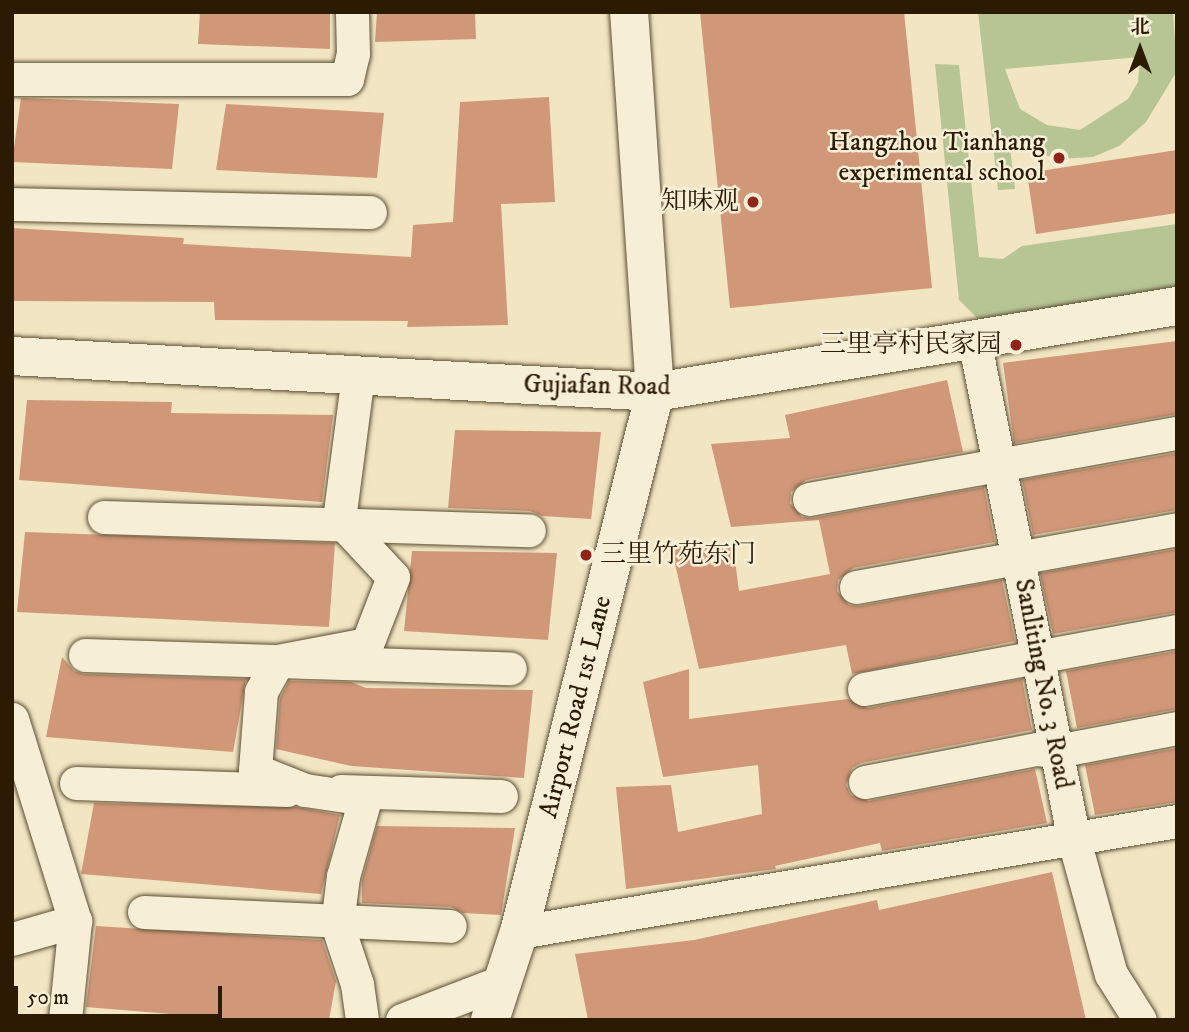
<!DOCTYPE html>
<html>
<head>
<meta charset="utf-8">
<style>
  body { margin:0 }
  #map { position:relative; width:1189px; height:1032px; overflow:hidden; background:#f1e5c2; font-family:"IM FELL DW Pica","Noto Serif SC",serif }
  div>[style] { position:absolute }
  .green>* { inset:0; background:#b7c595 }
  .building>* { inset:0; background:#d19779 }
  .roads { filter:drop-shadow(0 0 2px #5c4e33) drop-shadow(0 0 2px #5c4e33) }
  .minor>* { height:33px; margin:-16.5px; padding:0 16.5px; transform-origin:16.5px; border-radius:16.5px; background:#f6eed7 }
  .tertiary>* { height:38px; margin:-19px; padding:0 19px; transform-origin:19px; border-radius:19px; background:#f6eed7 }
  .dots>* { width:19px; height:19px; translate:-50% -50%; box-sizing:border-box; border:4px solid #f6eed7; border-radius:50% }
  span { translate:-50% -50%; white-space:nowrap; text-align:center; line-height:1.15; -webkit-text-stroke:5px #f6eed7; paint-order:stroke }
  .poi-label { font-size:26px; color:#2b1b03 }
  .right { translate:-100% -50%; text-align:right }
  .left { translate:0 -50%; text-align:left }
  .street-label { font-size:26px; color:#2b1b03 }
  .frame { position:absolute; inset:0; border:14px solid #2b1b03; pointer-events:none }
  .north { position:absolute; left:1105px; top:14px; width:70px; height:70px; -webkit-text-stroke:5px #f6eed7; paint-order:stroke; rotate:0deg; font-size:19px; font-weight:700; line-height:28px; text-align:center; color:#2b1b03 }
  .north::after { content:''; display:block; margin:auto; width:24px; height:32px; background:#2b1b03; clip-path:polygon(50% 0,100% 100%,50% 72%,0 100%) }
  .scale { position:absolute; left:14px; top:986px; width:208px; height:32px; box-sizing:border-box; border:4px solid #2b1b03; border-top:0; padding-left:9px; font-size:21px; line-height:24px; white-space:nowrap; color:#2b1b03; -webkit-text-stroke:5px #f6eed7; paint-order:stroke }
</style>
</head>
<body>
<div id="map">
  <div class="green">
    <i style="clip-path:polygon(evenodd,978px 12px,1173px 12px,1177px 71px,1146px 122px,1119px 146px,1093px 157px,1056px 159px,1009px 140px,1015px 189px,998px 190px,978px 12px,1140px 57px,1138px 82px,1128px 99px,1080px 130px,1047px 125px,1020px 109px,1005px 69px,1140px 57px)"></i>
    <i style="clip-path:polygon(935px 64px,959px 65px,979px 257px,1003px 259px,1022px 246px,1177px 224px,1177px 291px,1014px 322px,978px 319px,959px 300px)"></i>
  </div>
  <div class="building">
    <i style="clip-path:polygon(200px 12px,330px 12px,330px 49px,198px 44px)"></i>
    <i style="clip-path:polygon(377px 12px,475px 12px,476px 39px,375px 42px)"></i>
    <i style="clip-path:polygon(700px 12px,904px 12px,932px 288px,730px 308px)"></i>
    <i style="clip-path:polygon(549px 97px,555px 202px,501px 204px,508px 325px,407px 327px,408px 321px,215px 320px,214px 302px,12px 301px,12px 228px,184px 238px,183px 244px,411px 257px,413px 225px,453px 222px,460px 102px)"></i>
    <i style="clip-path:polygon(21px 98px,179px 104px,172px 169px,12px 162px)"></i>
    <i style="clip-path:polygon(226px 104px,384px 113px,377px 178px,216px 170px)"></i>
    <i style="clip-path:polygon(1177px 150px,1177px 213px,1036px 234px,1027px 173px)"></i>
    <i style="clip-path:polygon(1177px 341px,1177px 414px,1014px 443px,1003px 363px)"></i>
    <i style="clip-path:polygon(947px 380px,963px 452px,806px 480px,791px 492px,790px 503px,802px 517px,812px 518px,984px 487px,995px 542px,853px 568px,838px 580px,837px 591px,849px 605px,859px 606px,1002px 580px,1015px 641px,852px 674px,846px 645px,699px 669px,671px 546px,733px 545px,739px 591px,830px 574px,819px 520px,731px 527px,711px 444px,790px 438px,785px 415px)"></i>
    <i style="clip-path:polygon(27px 400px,172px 402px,171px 413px,333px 415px,322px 502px,19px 480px)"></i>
    <i style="clip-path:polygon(455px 430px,601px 432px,591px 519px,542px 516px,530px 511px,448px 508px)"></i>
    <i style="clip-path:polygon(1177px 453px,1177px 510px,1033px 535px,1022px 480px)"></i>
    <i style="clip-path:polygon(25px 532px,335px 543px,329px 627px,17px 612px)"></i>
    <i style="clip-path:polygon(1177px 549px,1177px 612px,1053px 634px,1040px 573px)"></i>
    <i style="clip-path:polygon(412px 551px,557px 553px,548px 640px,404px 631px)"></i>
    <i style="clip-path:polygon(1177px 651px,1177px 709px,1077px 728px,1066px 671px)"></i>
    <i style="clip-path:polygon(62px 657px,74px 671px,84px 674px,246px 679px,233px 752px,46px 737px)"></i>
    <i style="clip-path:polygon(689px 669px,689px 719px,848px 699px,868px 708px,1022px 679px,1032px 730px,861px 763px,852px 768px,846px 785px,851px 795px,869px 801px,1035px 769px,1047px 823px,882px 851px,880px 843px,775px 866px,776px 869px,626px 889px,616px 787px,671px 785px,678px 832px,762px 814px,758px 765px,663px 777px,643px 682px)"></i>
    <i style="clip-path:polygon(289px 681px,351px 682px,366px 688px,533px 690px,524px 778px,351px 766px,276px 749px,280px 698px)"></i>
    <i style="clip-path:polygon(1177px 748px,1177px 802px,1095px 815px,1085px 765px)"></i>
    <i style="clip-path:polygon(94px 803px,296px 807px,340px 815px,321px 894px,81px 874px)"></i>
    <i style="clip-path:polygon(377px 826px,515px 828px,501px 915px,463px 913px,451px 907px,362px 903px,362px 880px)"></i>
    <i style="clip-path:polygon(1052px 872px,1086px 1020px,588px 1020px,575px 954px,694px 940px,877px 900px,879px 910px)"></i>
    <i style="clip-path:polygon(96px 926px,322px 940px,336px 981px,329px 1020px,242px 1020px,86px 1007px)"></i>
  </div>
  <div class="roads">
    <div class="minor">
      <i style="left:12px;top:79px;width:335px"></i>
      <i style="left:347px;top:79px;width:26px;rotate:-77deg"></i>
      <i style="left:353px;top:54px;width:42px;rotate:-91.4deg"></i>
      <i style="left:12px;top:204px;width:358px;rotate:1.3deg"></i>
      <i style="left:974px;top:339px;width:511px;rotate:78.71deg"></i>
      <i style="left:1074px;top:840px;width:139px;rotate:74.6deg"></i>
      <i style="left:1111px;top:974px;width:54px;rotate:57.8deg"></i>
      <i style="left:358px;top:375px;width:145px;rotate:97.5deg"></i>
      <i style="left:339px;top:519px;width:79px;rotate:47deg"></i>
      <i style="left:393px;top:577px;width:72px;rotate:111.2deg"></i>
      <i style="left:367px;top:644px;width:91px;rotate:169.2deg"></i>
      <i style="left:278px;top:661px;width:35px;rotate:119deg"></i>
      <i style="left:261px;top:692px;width:78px;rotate:94.4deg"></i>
      <i style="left:255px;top:770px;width:54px;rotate:21.8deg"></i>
      <i style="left:305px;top:790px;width:61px;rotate:8.5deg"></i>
      <i style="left:365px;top:799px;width:80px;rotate:105.9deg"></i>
      <i style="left:343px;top:876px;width:48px;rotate:97.1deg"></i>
      <i style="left:337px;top:924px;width:63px;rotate:71.6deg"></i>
      <i style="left:357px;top:984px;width:36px;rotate:82deg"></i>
      <i style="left:809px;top:499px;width:374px;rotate:-10.2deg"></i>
      <i style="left:104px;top:517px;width:425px;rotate:1.8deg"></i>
      <i style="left:856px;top:587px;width:326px;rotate:-10.2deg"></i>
      <i style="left:85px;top:655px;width:425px;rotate:1.8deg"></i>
      <i style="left:864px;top:689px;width:318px;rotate:-10.5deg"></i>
      <i style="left:12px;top:719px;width:212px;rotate:72.7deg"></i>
      <i style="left:75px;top:921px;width:100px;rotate:95.8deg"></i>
      <i style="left:865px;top:782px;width:175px;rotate:-10.9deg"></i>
      <i style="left:1037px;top:749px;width:20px;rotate:6deg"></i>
      <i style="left:1057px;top:751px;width:122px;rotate:-10.9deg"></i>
      <i style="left:76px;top:783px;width:211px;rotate:1.9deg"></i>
      <i style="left:341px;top:791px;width:160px;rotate:1.8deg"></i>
      <i style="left:144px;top:912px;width:306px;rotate:2.6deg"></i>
      <i style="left:519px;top:932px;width:667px;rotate:-9.58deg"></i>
      <i style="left:12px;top:939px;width:66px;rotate:-15.9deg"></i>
      <i style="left:402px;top:1020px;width:108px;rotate:-21.1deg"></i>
    </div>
    <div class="tertiary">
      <i style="left:12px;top:356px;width:644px;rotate:3.2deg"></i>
      <i style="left:655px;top:392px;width:529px;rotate:-9.36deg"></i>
      <i style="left:490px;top:1020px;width:93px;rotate:-71.8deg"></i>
      <i style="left:519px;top:932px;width:557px;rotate:-75.86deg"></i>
      <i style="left:655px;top:392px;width:381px;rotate:-93.9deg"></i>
    </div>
  </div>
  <div class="dots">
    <i style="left:1059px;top:158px;background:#8f2418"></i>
    <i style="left:753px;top:202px;background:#8f2418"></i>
    <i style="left:1016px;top:345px;background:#8f2418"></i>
    <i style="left:586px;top:555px;background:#8f2418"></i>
  </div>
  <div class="poi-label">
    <span class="right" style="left:1045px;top:158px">Hangzhou Tianhang<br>experimental school</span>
    <span class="right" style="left:739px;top:202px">知味观</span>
    <span class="right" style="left:1002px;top:345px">三里亭村民家园</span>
    <span class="left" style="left:600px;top:555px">三里竹苑东门</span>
  </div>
  <div class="street-label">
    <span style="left:597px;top:386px;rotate:1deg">Gujiafan Road</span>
    <span style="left:1043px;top:684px;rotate:79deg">Sanliting No. 3 Road</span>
    <span style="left:576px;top:707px;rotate:-76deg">Airport Road 1st Lane</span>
  </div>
  <div class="frame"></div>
  <div class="north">北</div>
  <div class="scale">50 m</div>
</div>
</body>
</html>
